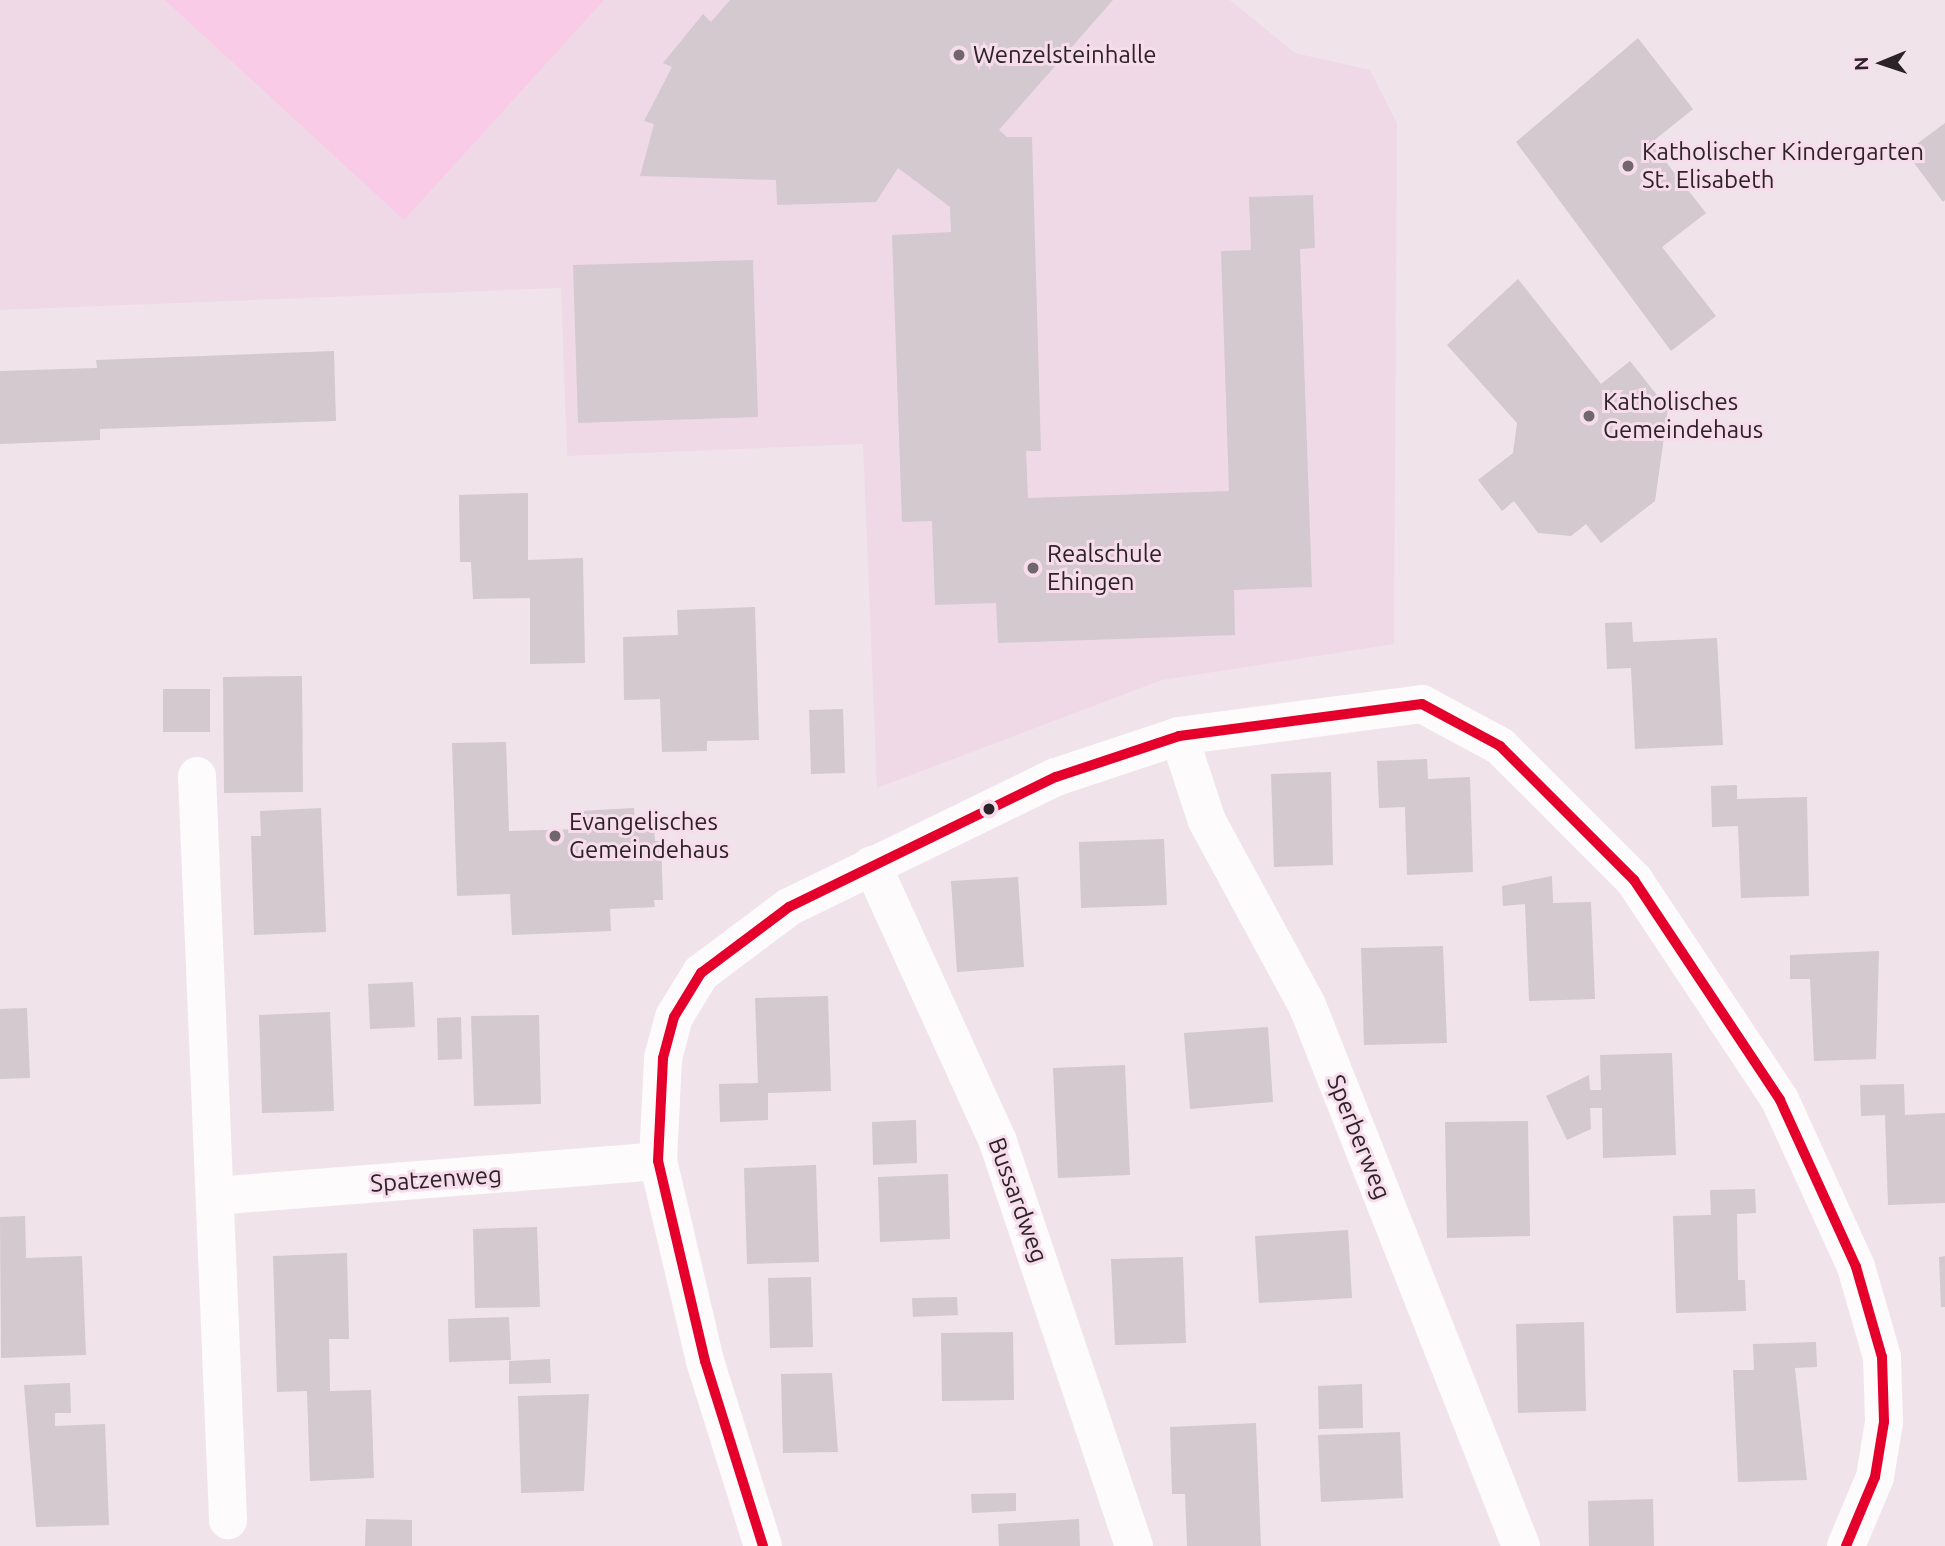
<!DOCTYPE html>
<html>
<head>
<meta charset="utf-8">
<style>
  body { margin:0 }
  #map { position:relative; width:1945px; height:1546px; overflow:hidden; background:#f1e3ea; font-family:Ubuntu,sans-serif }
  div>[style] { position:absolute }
  .built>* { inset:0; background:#f0d9e6 }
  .green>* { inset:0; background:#f9cbe6 }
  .building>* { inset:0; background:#d3c9ce }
  .minor>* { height:38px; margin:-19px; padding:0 19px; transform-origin:19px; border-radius:19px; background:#fdfbfc }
  .bus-1>* { height:10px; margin:-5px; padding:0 5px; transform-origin:5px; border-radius:5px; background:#e4002b }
  .dots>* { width:19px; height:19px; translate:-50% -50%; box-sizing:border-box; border:4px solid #f7ddeb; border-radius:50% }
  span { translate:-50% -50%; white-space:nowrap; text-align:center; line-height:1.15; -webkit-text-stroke:6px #f7ddeb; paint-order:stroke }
  .poi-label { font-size:24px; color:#2c2328 }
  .left { translate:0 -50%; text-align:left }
  .street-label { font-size:24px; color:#2c2328 }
  .north { position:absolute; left:1847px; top:28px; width:70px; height:70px; -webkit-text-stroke:5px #f7ddeb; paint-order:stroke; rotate:268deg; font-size:19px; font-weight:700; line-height:28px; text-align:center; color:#2c2328 }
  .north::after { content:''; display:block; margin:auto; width:24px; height:32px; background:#2c2328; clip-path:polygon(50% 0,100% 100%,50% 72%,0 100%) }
</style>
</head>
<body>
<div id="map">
  <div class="built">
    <i style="clip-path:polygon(0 0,1230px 0,1295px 53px,1370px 70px,1397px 123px,1394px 644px,1162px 680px,877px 788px,863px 444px,567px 456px,561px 288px,0 310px)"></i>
  </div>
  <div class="green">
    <i style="clip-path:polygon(165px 0,604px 0,404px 220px)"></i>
  </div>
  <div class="building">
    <i style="clip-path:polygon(730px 0,1113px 0,999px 130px,1007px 137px,1032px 137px,1041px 451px,1026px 451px,1028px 498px,1229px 491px,1221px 251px,1251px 250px,1249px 197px,1313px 195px,1315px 248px,1300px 249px,1312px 587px,1234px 590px,1235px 635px,998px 643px,996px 603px,935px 605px,932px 521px,902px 522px,892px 235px,951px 232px,950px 207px,898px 168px,876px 202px,777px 205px,776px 180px,640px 176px,654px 124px,644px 121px,672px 67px,663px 63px,703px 14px,711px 22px)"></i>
    <i style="clip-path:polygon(1638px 38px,1693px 109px,1651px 143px,1706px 213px,1662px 247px,1716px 316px,1671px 351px,1516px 142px)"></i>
    <i style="clip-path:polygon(1945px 123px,1945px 200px,1943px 202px,1906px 152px)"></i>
    <i style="clip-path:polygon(753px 260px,758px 417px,578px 423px,573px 265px)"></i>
    <i style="clip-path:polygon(1518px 279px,1601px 384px,1630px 361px,1668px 409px,1655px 501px,1601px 543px,1586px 524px,1571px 536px,1538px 533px,1514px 501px,1502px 511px,1478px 480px,1513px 453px,1517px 423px,1447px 345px)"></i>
    <i style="clip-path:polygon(334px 351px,336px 421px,100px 429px,100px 440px,0 444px,0 371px,97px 368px,96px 360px)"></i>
    <i style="clip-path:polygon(528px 493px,528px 560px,583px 558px,585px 663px,530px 664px,530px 598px,473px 599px,471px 562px,460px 562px,459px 495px)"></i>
    <i style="clip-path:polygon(755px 607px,759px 740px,707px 741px,707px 751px,662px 752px,660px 699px,624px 700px,623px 637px,678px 635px,677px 610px)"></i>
    <i style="clip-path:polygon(1632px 622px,1633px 642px,1717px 638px,1723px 745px,1635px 749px,1631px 668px,1607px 669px,1605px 623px)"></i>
    <i style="clip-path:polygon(302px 676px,303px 792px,224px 793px,223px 677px)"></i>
    <i style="clip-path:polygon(163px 689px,210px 689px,210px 732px,163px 732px)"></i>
    <i style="clip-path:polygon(843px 709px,845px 773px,811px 774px,809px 710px)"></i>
    <i style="clip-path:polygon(506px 742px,509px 831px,580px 829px,579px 811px,634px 808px,635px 826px,654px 826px,655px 841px,661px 841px,663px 900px,654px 900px,655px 907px,610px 909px,611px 931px,512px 935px,510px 894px,457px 896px,452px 743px)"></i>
    <i style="clip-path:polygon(1427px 759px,1428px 779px,1470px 777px,1473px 872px,1407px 875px,1405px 807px,1379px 808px,1377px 761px)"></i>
    <i style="clip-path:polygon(1331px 772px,1333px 865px,1274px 867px,1271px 774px)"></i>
    <i style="clip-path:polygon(1737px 785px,1737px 799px,1807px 797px,1809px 896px,1741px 898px,1738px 826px,1712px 827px,1711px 786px)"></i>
    <i style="clip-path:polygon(321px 808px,326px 932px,254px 935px,251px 836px,261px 836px,260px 811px)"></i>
    <i style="clip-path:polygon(1164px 839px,1167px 905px,1081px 908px,1079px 842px)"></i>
    <i style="clip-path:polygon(1552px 876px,1553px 903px,1591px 902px,1595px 999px,1529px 1001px,1525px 904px,1503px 906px,1502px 886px)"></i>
    <i style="clip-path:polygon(1018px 877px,1024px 967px,957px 972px,951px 881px)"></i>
    <i style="clip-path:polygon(1443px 946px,1447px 1043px,1364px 1045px,1361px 948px)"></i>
    <i style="clip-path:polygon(1879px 951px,1876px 1059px,1814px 1061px,1810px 979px,1790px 979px,1790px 955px)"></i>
    <i style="clip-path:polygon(413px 982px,415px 1027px,370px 1029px,368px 984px)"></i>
    <i style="clip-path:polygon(828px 996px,831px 1091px,768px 1093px,768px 1120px,720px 1122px,719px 1084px,758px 1083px,755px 998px)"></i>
    <i style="clip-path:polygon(27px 1008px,30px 1078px,0 1079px,0 1009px)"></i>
    <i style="clip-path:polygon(330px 1012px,334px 1111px,262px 1113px,259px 1015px)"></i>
    <i style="clip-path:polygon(539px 1015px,541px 1104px,474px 1106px,471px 1016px)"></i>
    <i style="clip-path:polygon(461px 1017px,462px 1059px,438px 1060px,437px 1018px)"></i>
    <i style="clip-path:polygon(1268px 1027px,1273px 1102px,1190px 1109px,1184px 1033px)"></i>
    <i style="clip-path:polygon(1672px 1053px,1676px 1155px,1603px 1158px,1602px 1108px,1590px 1108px,1591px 1129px,1567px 1140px,1546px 1096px,1589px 1075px,1590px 1090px,1601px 1090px,1600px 1055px)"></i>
    <i style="clip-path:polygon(1125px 1065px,1130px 1175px,1058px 1178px,1053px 1068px)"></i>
    <i style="clip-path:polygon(1904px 1084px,1905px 1115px,1945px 1113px,1945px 1203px,1888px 1205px,1885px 1115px,1861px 1116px,1860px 1085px)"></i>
    <i style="clip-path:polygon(916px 1120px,917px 1163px,873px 1165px,872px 1122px)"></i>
    <i style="clip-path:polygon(1528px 1121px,1530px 1236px,1447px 1238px,1445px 1122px)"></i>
    <i style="clip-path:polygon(816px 1165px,819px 1262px,747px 1264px,744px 1168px)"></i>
    <i style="clip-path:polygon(948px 1174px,950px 1239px,880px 1242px,878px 1177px)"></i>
    <i style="clip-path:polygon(1755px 1189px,1756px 1213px,1737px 1214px,1738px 1280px,1745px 1280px,1746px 1311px,1676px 1313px,1673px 1216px,1711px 1215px,1710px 1190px)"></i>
    <i style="clip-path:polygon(25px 1216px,26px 1258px,82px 1256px,86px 1355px,1px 1358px,0 1217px)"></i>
    <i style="clip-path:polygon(537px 1227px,540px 1307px,475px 1308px,473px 1229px)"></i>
    <i style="clip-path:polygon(1348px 1230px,1352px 1298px,1259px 1303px,1255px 1236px)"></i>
    <i style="clip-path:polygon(347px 1253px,349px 1339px,329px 1339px,330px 1391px,371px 1390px,374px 1478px,310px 1481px,307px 1391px,277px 1392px,273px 1256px)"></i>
    <i style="clip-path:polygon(1945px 1256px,1945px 1307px,1941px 1307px,1939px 1257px)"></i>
    <i style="clip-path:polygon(1183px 1257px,1186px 1343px,1115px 1345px,1111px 1259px)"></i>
    <i style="clip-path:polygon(811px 1277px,813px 1347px,770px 1348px,768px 1278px)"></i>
    <i style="clip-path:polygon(957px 1297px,958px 1315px,913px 1317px,912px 1298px)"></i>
    <i style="clip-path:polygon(509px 1317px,511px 1360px,449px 1362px,448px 1319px)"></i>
    <i style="clip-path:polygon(1584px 1322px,1586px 1411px,1518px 1413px,1516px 1324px)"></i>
    <i style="clip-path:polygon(1013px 1332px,1014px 1400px,942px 1401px,941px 1333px)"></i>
    <i style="clip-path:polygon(1816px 1342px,1817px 1367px,1795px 1368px,1807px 1480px,1738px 1482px,1733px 1370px,1754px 1370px,1753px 1344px)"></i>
    <i style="clip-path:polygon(550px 1359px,551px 1383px,509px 1384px,509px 1361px)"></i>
    <i style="clip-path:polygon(832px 1373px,838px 1452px,783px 1453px,781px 1374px)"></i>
    <i style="clip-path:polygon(70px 1383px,71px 1413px,55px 1413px,55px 1426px,105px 1424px,109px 1525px,36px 1527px,24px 1385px)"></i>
    <i style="clip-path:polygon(1362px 1384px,1363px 1428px,1319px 1429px,1318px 1386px)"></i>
    <i style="clip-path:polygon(589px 1394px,584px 1491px,521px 1493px,518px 1396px)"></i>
    <i style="clip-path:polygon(1256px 1423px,1261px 1546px,1187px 1546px,1185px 1494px,1172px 1494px,1170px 1427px)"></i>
    <i style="clip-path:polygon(1400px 1432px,1403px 1498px,1321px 1502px,1318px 1435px)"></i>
    <i style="clip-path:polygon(1016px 1493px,1016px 1511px,972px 1513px,971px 1494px)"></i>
    <i style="clip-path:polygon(1653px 1499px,1654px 1546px,1589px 1546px,1588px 1501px)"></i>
    <i style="clip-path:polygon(366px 1519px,412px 1520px,412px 1546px,365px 1546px)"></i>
    <i style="clip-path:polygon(1079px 1519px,1080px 1546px,999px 1546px,998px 1524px)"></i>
  </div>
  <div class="minor">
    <i style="left:1179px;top:736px;width:89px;rotate:71.8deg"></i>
    <i style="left:1207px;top:821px;width:209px;rotate:61.5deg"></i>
    <i style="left:1307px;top:1005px;width:582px;rotate:68.42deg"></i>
    <i style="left:197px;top:776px;width:745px;rotate:87.61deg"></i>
    <i style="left:872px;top:865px;width:304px;rotate:65.5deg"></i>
    <i style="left:998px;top:1142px;width:426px;rotate:71.4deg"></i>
    <i style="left:215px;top:1196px;width:444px;rotate:-4.5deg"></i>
    <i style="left:763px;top:1546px;width:194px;rotate:-107.4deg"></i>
    <i style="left:705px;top:1361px;width:205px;rotate:-103.2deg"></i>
    <i style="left:658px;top:1161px;width:103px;rotate:-87.2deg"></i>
    <i style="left:663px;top:1058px;width:42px;rotate:-75deg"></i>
    <i style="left:674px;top:1017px;width:52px;rotate:-58.5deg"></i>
    <i style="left:701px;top:973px;width:110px;rotate:-36.9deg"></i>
    <i style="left:789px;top:907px;width:297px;rotate:-26deg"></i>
    <i style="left:1056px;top:777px;width:130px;rotate:-18.4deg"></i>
    <i style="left:1179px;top:736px;width:245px;rotate:-7.5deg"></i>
    <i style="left:1422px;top:704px;width:89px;rotate:28.3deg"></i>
    <i style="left:1500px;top:746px;width:190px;rotate:45deg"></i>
    <i style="left:1634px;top:880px;width:264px;rotate:56.4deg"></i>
    <i style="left:1780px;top:1100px;width:183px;rotate:65.5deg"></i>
    <i style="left:1856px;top:1267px;width:94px;rotate:73.9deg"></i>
    <i style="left:1882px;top:1357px;width:65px;rotate:88.2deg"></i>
    <i style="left:1884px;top:1422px;width:56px;rotate:99.3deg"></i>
    <i style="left:1875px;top:1477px;width:75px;rotate:112.8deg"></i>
  </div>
  <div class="bus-1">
    <i style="left:763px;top:1546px;width:194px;rotate:-107.4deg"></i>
    <i style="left:705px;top:1361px;width:205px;rotate:-103.2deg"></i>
    <i style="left:658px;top:1161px;width:103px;rotate:-87.2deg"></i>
    <i style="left:663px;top:1058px;width:42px;rotate:-75deg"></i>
    <i style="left:674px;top:1017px;width:52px;rotate:-58.5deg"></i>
    <i style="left:701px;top:973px;width:110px;rotate:-36.9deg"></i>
    <i style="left:789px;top:907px;width:297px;rotate:-26deg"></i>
    <i style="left:1056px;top:777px;width:130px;rotate:-18.4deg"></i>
    <i style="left:1179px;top:736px;width:245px;rotate:-7.5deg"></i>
    <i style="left:1422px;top:704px;width:89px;rotate:28.3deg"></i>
    <i style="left:1500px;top:746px;width:190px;rotate:45deg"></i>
    <i style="left:1634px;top:880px;width:264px;rotate:56.4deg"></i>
    <i style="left:1780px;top:1100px;width:183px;rotate:65.5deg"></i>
    <i style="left:1856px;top:1267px;width:94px;rotate:73.9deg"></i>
    <i style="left:1882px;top:1357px;width:65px;rotate:88.2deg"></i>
    <i style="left:1884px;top:1422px;width:56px;rotate:99.3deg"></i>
    <i style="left:1875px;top:1477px;width:75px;rotate:112.8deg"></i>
  </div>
  <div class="dots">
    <i style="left:959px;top:55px;background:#71666c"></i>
    <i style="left:1628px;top:166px;background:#71666c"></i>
    <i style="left:1589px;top:416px;background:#71666c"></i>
    <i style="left:1033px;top:568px;background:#71666c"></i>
    <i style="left:989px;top:809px;background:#2c2328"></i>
    <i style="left:555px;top:836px;background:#71666c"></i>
  </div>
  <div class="poi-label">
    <span class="left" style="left:973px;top:55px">Wenzelsteinhalle</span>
    <span class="left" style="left:1642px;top:166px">Katholischer Kindergarten<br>St. Elisabeth</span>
    <span class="left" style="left:1603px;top:416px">Katholisches<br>Gemeindehaus</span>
    <span class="left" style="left:1047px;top:568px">Realschule<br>Ehingen</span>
    <span class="left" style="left:569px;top:836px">Evangelisches<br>Gemeindehaus</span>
  </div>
  <div class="street-label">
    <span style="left:1359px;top:1137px;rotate:68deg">Sperberweg</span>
    <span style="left:436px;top:1179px;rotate:-4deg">Spatzenweg</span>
    <span style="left:1018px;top:1200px;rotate:70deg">Bussardweg</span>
  </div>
  <div class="north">N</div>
</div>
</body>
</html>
